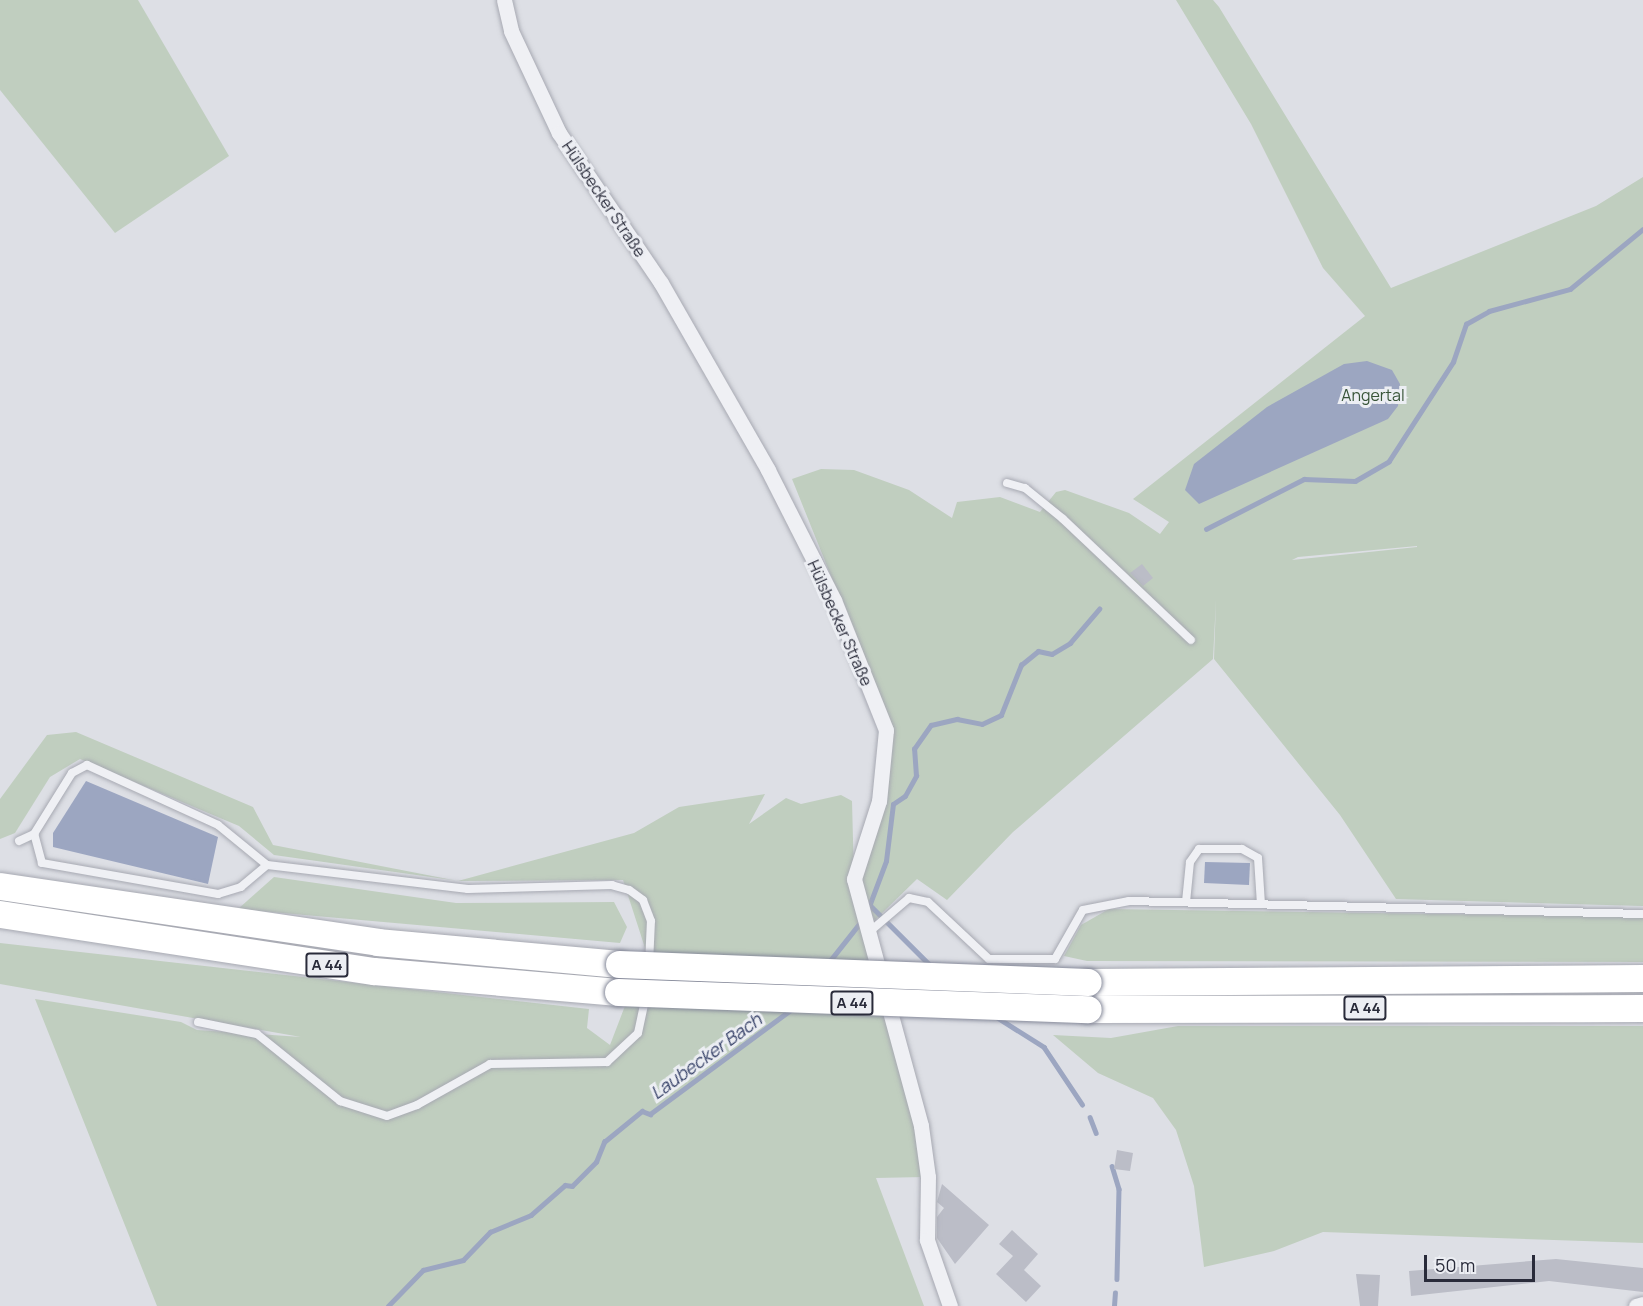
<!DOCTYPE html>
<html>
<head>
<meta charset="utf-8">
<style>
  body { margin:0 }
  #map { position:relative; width:1643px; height:1306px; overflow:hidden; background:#dddfe5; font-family:Manrope,sans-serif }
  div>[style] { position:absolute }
  .green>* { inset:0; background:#c0cebf }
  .water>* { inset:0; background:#9ca6c1 }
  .stream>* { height:4.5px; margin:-2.25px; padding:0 2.25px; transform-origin:2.25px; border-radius:2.25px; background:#9ca6c1 }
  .building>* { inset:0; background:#bbbdc7 }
  .roads { filter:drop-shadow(0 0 2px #a7a9b2) drop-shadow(0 0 2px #a7a9b2) }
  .lane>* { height:8px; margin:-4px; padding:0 4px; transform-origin:4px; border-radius:4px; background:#eff0f4 }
  .street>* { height:15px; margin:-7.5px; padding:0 7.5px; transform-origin:7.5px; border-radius:7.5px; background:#eff0f4 }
  .highway>* { height:27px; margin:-13.5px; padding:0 13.5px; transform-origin:13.5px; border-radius:13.5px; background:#fff }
  .bridges { filter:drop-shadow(0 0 2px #868a9a) drop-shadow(0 0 2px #868a9a) }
  .highway-bridge>* { height:27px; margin:-13.5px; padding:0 13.5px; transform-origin:13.5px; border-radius:13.5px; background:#fff }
  span { translate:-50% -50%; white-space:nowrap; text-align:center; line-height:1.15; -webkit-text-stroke:6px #eceef3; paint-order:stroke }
  .shield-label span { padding:2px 4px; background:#eceef3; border:2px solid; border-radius:4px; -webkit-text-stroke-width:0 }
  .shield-label { font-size:15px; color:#292b3a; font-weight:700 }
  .street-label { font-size:16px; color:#292b3a }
  .park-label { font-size:16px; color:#385438 }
  .water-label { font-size:18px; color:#384369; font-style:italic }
  .scale { position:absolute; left:1424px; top:1255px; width:111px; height:27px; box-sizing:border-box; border:3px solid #292b3a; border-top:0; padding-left:8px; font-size:18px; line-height:21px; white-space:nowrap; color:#292b3a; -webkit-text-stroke:4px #eceef3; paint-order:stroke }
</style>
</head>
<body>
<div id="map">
  <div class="green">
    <i style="clip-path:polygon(0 0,138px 0,229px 156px,115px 233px,0 90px)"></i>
    <i style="clip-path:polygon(evenodd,1176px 0,1213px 0,1219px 7px,1391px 288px,1596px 206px,1643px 177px,1643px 906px,1396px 899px,1340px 815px,1214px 659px,1216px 600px,1213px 659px,1013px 832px,947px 900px,917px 879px,875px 920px,871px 913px,861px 879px,886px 800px,891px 725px,792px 479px,821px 469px,854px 470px,909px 490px,952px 518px,957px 502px,1000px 497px,1040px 512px,1056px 492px,1065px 490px,1129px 513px,1160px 534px,1169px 522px,1133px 499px,1365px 316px,1323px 268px,1251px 124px,1176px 0,1417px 546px,1417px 547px,1292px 560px,1298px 557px,1417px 546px)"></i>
    <i style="clip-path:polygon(76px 732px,253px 807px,273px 845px,458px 881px,634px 833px,679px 807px,765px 794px,749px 824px,786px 798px,801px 804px,841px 795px,852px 801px,854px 879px,918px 1129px,923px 1177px,876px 1178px,924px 1306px,157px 1306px,35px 999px,181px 1022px,197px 1030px,301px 1037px,0 984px,0 943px,589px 1009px,587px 1028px,610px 1045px,646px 951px,623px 880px,459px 881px,274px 855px,239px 826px,80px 759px,50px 777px,15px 833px,0 839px,0 799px,47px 735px)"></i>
    <i style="clip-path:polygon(274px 877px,456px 903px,614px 902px,627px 927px,620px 943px,238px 909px)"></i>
    <i style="clip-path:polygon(1109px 909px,1643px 917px,1643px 962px,1087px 961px,1064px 956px,1081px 925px)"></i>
    <i style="clip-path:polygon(1178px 1026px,1643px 1026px,1643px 1243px,1323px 1232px,1274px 1251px,1204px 1267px,1194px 1186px,1176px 1130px,1153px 1098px,1098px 1073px,1053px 1035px,1111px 1038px)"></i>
  </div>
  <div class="water">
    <i style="clip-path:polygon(1367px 361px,1392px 370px,1400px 384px,1398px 406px,1388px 419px,1199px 504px,1185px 490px,1194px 464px,1267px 407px,1344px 364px)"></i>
    <i style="clip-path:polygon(86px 781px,218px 837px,208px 884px,53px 847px,53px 833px)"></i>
    <i style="clip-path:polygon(1205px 862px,1250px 863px,1249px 885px,1204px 883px)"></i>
  </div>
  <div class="stream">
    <i style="left:1206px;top:529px;width:110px;rotate:-27deg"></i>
    <i style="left:1304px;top:479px;width:51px;rotate:2.2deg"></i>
    <i style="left:1355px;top:481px;width:39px;rotate:-30deg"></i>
    <i style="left:1389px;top:461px;width:118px;rotate:-57.1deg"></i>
    <i style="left:1453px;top:362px;width:40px;rotate:-71.1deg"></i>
    <i style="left:1466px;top:324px;width:26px;rotate:-29deg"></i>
    <i style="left:1489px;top:311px;width:84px;rotate:-15.2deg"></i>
    <i style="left:1570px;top:289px;width:94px;rotate:-39.4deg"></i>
    <i style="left:870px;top:905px;width:85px;rotate:45deg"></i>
    <i style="left:868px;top:909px;width:51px;rotate:-69.4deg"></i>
    <i style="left:886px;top:861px;width:57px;rotate:-83deg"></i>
    <i style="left:893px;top:804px;width:14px;rotate:-34deg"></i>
    <i style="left:905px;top:796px;width:23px;rotate:-61deg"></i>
    <i style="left:916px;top:776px;width:27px;rotate:-94deg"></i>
    <i style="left:914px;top:749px;width:29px;rotate:-55deg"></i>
    <i style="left:931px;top:725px;width:27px;rotate:-13deg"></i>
    <i style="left:957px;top:719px;width:25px;rotate:11deg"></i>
    <i style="left:982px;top:724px;width:21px;rotate:-25deg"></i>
    <i style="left:1001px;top:715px;width:54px;rotate:-68.2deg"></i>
    <i style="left:1021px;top:665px;width:22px;rotate:-39deg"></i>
    <i style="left:1038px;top:651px;width:14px;rotate:12deg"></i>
    <i style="left:1052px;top:654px;width:21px;rotate:-31deg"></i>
    <i style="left:1070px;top:643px;width:45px;rotate:-49.5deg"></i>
    <i style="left:829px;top:962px;width:48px;rotate:-51.7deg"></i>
    <i style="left:995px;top:1016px;width:58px;rotate:32.3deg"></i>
    <i style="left:1044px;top:1047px;width:69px;rotate:56.3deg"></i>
    <i style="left:1090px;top:1117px;width:17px;rotate:69deg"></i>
    <i style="left:1112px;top:1166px;width:24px;rotate:73deg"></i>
    <i style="left:1119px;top:1189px;width:90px;rotate:91.3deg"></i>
    <i style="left:388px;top:1306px;width:50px;rotate:-45.8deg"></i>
    <i style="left:423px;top:1270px;width:41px;rotate:-14deg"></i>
    <i style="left:463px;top:1260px;width:39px;rotate:-46deg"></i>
    <i style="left:490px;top:1232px;width:44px;rotate:-22.5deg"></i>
    <i style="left:531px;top:1215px;width:45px;rotate:-41.4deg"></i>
    <i style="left:565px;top:1185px;width:7px;rotate:8deg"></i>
    <i style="left:572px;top:1186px;width:34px;rotate:-45deg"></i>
    <i style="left:596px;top:1162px;width:22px;rotate:-68deg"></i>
    <i style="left:604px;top:1142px;width:49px;rotate:-39.2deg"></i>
    <i style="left:642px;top:1111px;width:9px;rotate:21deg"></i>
    <i style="left:650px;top:1114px;width:177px;rotate:-36.5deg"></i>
    <i style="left:1114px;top:1306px;width:13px;rotate:-86deg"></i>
  </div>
  <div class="building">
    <i style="clip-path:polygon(1142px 564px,1153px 578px,1143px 586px,1130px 573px)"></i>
    <i style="clip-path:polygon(1117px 1150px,1133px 1153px,1130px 1171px,1114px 1169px)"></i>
    <i style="clip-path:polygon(942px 1184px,989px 1225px,955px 1264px,937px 1238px,937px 1217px,944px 1208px,937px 1202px)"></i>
    <i style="clip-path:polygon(1012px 1230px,1038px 1254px,1024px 1270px,1041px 1286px,1026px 1302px,996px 1274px,1013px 1256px,999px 1244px)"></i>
    <i style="clip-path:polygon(1556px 1259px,1643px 1268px,1643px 1292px,1549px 1281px,1411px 1296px,1409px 1271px)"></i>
    <i style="clip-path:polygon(1356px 1274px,1380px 1275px,1378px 1306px,1360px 1306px)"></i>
  </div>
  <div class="roads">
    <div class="lane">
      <i style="left:1007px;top:483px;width:19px;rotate:16deg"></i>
      <i style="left:1025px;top:488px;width:49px;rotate:39.2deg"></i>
      <i style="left:1063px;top:519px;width:176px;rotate:43.4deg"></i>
      <i style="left:87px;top:765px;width:144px;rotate:24.6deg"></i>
      <i style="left:218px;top:825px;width:63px;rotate:39.2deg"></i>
      <i style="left:267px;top:865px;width:34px;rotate:140deg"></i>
      <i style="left:241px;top:887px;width:24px;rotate:163deg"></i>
      <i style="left:218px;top:894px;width:179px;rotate:-170deg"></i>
      <i style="left:42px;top:863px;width:30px;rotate:-105deg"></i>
      <i style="left:34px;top:834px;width:72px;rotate:-58.1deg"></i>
      <i style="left:72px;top:773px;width:17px;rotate:-28deg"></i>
      <i style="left:19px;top:841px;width:17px;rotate:-25deg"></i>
      <i style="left:1186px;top:902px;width:40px;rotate:-84.3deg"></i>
      <i style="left:1190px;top:862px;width:16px;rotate:-55deg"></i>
      <i style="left:1199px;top:849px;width:43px"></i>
      <i style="left:1242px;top:849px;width:18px;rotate:29deg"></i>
      <i style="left:1258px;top:858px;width:46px;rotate:86.3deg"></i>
      <i style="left:868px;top:933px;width:54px;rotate:-40.5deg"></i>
      <i style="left:909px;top:898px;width:19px;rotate:12deg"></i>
      <i style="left:928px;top:902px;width:83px;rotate:43.1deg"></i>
      <i style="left:989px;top:959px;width:66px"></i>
      <i style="left:1055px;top:959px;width:56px;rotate:-60.3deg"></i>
      <i style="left:1083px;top:910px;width:47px;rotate:-11.1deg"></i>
      <i style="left:1129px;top:901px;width:514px;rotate:1.45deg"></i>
      <i style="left:198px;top:1022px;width:60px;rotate:11.5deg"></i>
      <i style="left:257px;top:1034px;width:107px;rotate:38.9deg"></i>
      <i style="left:340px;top:1101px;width:49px;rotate:17.7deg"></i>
      <i style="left:387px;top:1116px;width:32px;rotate:-20deg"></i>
      <i style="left:417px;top:1105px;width:84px;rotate:-29.3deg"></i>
      <i style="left:490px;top:1064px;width:117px;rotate:-1deg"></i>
      <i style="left:607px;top:1062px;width:42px;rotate:-43.1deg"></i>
      <i style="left:638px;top:1033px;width:48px;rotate:-78deg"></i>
      <i style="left:648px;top:986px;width:65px;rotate:-87.4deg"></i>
      <i style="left:651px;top:921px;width:22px;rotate:-111deg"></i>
      <i style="left:643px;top:900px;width:17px;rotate:-144deg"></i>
      <i style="left:629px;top:890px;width:18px;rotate:-164deg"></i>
      <i style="left:612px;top:885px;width:144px;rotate:178.4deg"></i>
      <i style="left:468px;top:889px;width:202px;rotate:-173.2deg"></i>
    </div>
    <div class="street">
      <i style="left:504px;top:0;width:32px;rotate:77deg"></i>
      <i style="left:511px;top:31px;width:113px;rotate:64.8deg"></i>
      <i style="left:559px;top:133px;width:181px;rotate:55.8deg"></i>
      <i style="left:661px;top:283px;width:215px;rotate:60.2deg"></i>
      <i style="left:768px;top:470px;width:146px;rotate:63.1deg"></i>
      <i style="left:834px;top:600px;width:140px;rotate:68.2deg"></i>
      <i style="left:886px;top:730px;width:71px;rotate:95.6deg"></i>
      <i style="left:879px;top:801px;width:82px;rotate:107.8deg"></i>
      <i style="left:854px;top:879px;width:256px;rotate:74.8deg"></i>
      <i style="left:921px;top:1126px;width:51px;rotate:82.2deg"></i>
      <i style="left:928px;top:1177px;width:63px;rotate:90.9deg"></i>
      <i style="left:927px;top:1240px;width:70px;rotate:70.8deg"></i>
      <i style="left:1636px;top:1306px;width:7px;rotate:-16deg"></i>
    </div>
    <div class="highway">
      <i style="left:0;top:886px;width:381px;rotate:8.4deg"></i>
      <i style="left:377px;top:942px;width:243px;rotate:5.2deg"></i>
      <i style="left:0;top:914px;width:378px;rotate:8.7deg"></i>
      <i style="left:374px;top:971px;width:245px;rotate:4.9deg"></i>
      <i style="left:1088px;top:982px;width:555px;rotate:-0.41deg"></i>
      <i style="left:1088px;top:1009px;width:555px;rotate:-0.1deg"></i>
    </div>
  </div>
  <div class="bridges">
    <div class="highway-bridge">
      <i style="left:619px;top:964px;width:469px;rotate:2.2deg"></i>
      <i style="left:618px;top:992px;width:470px;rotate:2.1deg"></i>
    </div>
  </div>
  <div class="shield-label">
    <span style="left:327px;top:965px">A 44</span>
    <span style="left:852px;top:1003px">A 44</span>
    <span style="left:1365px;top:1008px">A 44</span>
  </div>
  <div class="street-label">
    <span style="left:604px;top:199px;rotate:56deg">Hülsbecker Straße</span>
    <span style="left:840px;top:623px;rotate:66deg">Hülsbecker Straße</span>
  </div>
  <div class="park-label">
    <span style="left:1373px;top:395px">Angertal</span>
  </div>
  <div class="water-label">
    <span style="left:706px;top:1056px;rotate:-36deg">Laubecker Bach</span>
  </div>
  <div class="scale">50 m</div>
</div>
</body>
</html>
